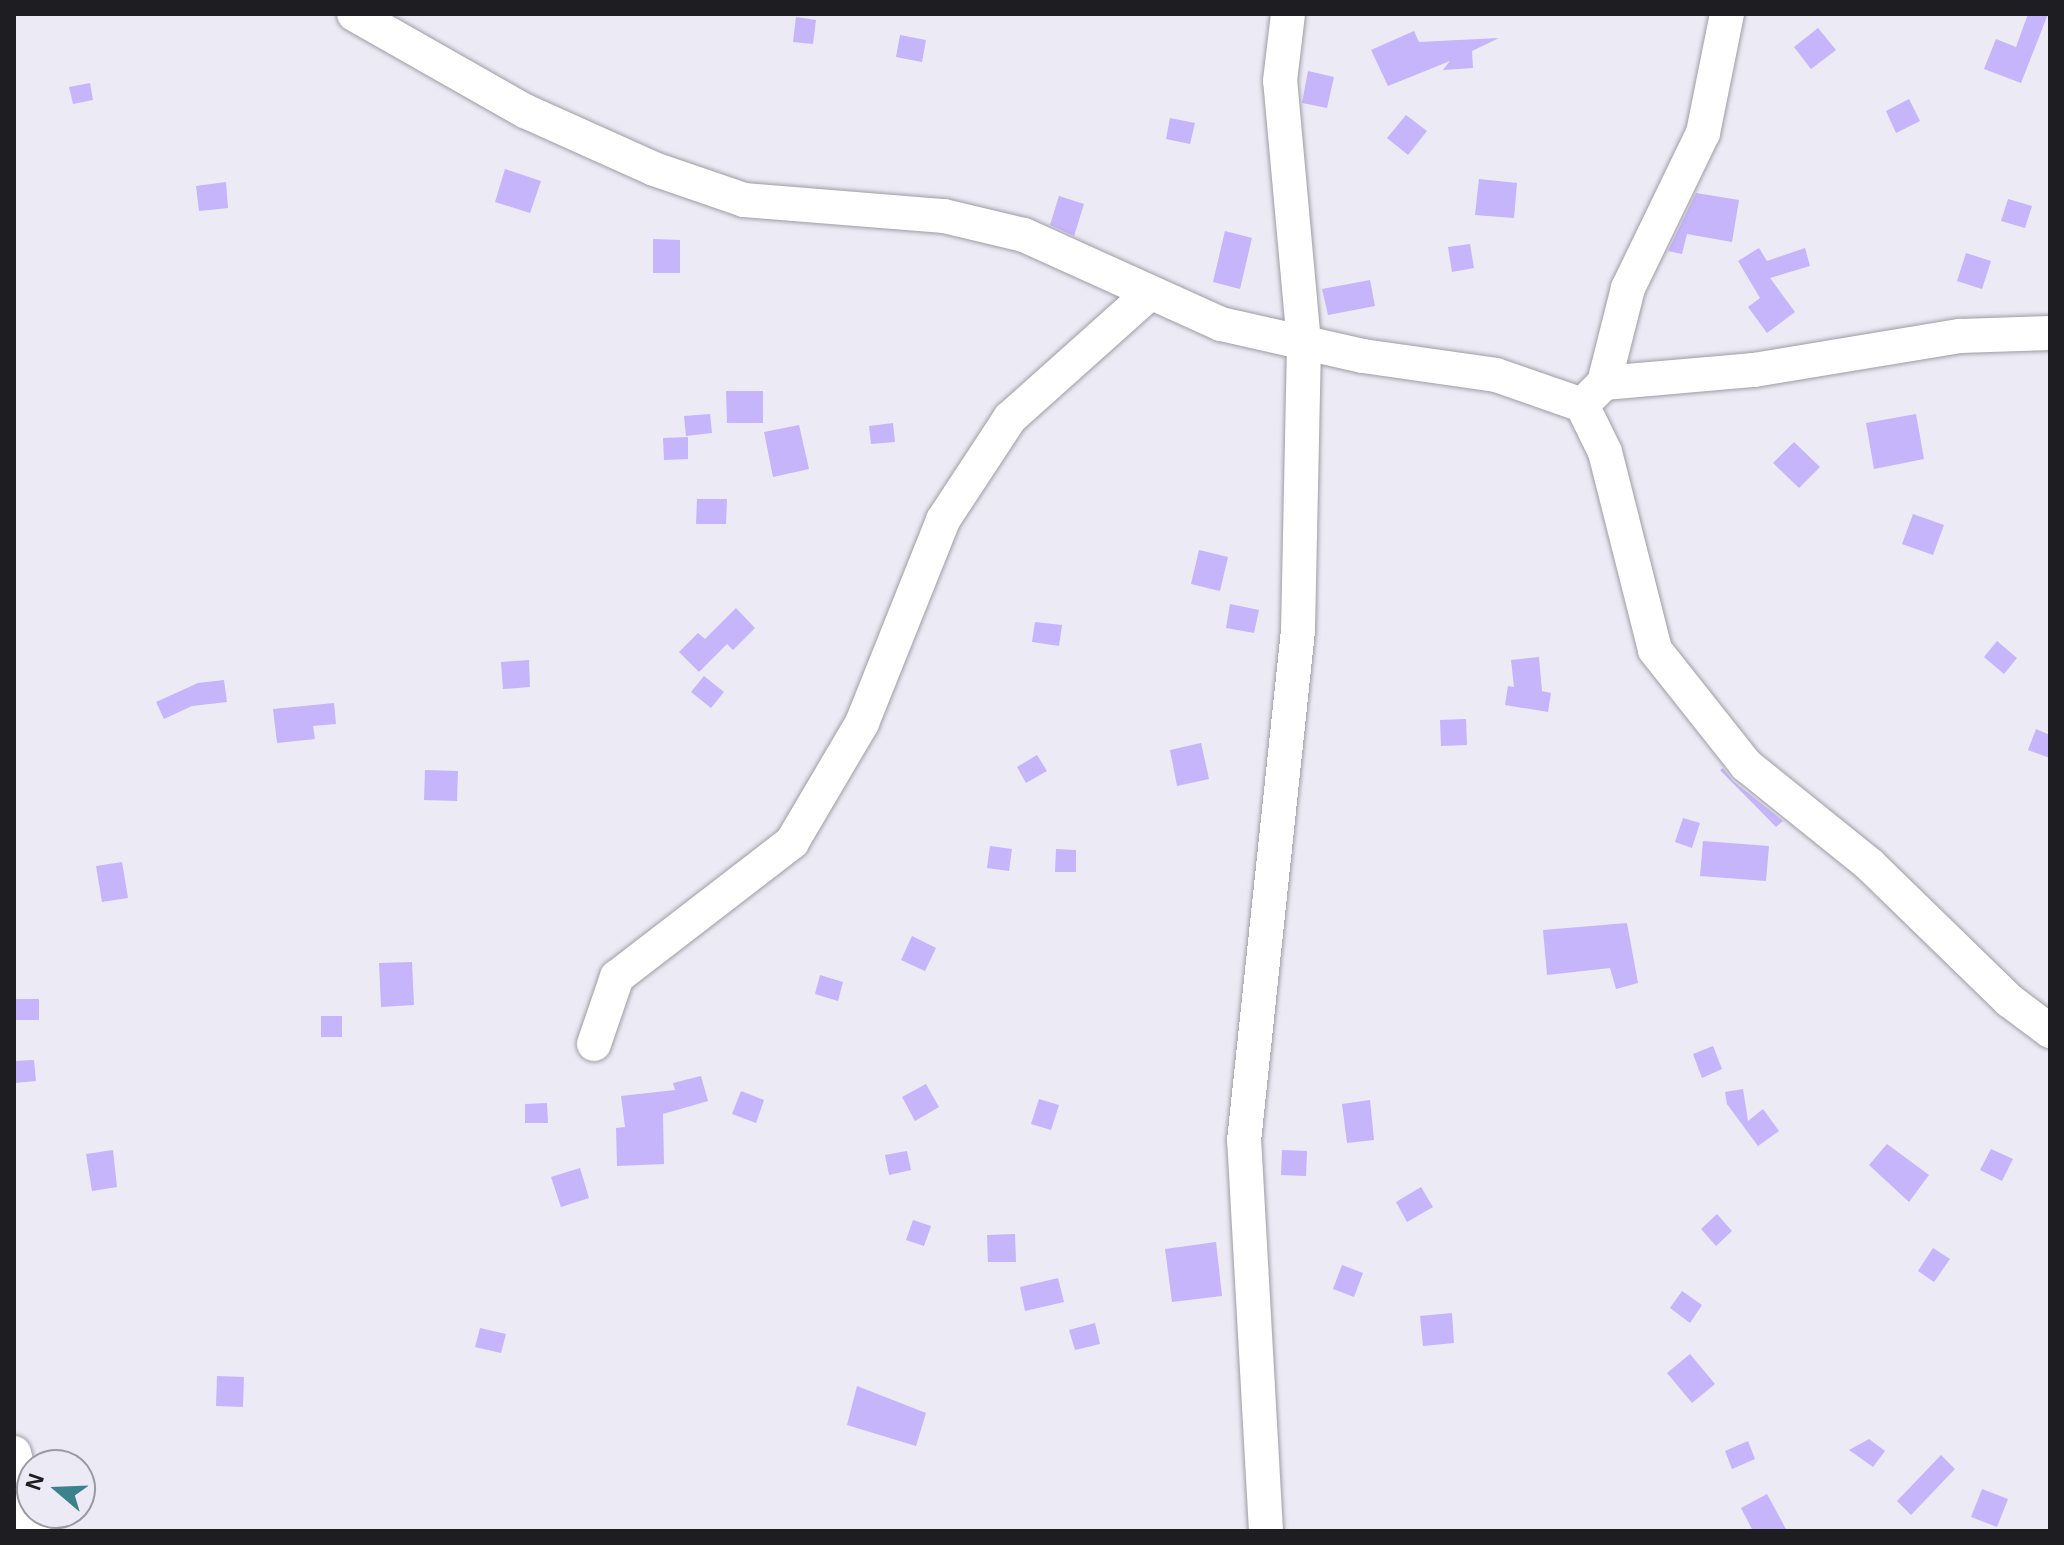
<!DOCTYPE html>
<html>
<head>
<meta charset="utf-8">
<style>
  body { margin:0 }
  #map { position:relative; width:2064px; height:1545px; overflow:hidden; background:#eceaf4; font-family:Helvetica,sans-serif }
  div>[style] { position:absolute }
  .building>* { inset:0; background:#c6b5fb }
  .roads { filter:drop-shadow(0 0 2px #9e9ca5) drop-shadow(0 0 2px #9e9ca5) }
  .minor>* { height:34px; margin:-17px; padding:0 17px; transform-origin:17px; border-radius:17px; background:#fff }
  span { translate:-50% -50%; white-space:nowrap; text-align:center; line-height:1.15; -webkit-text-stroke:6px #eceaf4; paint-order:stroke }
  .frame { position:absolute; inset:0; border:16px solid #1e1d21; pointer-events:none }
  .north { position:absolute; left:16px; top:1449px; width:80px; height:80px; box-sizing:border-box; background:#eceaf4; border:2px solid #9a98a0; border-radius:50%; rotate:289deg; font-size:22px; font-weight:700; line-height:32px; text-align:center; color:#1e1d21 }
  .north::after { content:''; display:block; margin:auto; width:28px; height:36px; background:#3c828d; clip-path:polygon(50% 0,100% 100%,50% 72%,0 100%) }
</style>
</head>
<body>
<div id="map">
  <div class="building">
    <i style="clip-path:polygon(2028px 14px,2048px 14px,2021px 83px,1984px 69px,1996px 39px,2016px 47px)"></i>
    <i style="clip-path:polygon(796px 17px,816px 20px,813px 44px,793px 42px)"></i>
    <i style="clip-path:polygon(1818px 28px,1836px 50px,1811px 69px,1794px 47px)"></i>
    <i style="clip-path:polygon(1414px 31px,1419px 42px,1499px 38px,1472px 51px,1473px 68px,1443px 70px,1450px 61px,1388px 86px,1371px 50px)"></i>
    <i style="clip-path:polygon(900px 35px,926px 40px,922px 62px,896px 57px)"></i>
    <i style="clip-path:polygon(1308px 71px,1334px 77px,1327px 108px,1302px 103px)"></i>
    <i style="clip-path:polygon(90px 83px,93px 100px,73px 104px,69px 87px)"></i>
    <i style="clip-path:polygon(1909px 99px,1920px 121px,1896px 133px,1886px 111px)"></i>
    <i style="clip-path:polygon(1406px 115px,1427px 131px,1408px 155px,1387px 138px)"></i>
    <i style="clip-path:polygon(1170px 118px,1195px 123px,1190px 144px,1166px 139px)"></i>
    <i style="clip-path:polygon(505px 169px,541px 181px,530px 213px,495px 202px)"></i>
    <i style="clip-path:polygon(1479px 179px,1517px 183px,1514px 218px,1475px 215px)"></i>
    <i style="clip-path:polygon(226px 182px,228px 208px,199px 211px,196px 186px)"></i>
    <i style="clip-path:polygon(1696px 193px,1739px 200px,1732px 242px,1687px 234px,1682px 254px,1668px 251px)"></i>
    <i style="clip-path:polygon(1059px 196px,1084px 204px,1074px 236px,1050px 225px)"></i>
    <i style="clip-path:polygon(2008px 199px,2032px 206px,2025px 228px,2001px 221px)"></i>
    <i style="clip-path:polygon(1225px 231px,1252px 238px,1240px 289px,1213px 282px)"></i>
    <i style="clip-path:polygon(653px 239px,680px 240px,680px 273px,653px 273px)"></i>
    <i style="clip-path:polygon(1470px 244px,1474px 268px,1452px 272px,1448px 247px)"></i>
    <i style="clip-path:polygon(1759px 248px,1767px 261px,1805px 248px,1810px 266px,1770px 278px,1795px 312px,1767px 333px,1748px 307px,1760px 298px,1738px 261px)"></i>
    <i style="clip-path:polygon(1966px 253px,1991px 261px,1982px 289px,1957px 281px)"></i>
    <i style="clip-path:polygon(1370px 280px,1375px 306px,1328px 315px,1322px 289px)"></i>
    <i style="clip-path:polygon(726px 391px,763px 391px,763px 423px,727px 423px)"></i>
    <i style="clip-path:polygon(710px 414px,712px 433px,686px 436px,684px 416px)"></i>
    <i style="clip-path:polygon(1916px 414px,1924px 459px,1874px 469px,1866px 423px)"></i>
    <i style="clip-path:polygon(893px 423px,895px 442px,871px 444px,869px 426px)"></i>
    <i style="clip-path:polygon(799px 425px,809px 469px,773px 477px,764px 432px)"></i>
    <i style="clip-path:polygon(688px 437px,688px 459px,664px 460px,663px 438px)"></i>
    <i style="clip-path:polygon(1794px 442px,1820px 467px,1799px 488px,1773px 463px)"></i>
    <i style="clip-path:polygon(697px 499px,727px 499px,726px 524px,696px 524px)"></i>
    <i style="clip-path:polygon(1913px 514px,1944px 525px,1933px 555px,1902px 544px)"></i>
    <i style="clip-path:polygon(1199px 550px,1228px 557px,1220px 591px,1191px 584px)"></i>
    <i style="clip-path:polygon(1230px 604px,1259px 610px,1254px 633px,1226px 628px)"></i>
    <i style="clip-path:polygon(736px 608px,755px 628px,733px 650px,727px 644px,699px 672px,679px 652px,698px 633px,705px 639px)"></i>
    <i style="clip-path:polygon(1035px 622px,1062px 625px,1059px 646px,1032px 642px)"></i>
    <i style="clip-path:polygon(1997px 641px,2017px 658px,2004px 674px,1984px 657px)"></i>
    <i style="clip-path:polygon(1539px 657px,1542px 691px,1551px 693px,1548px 712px,1505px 705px,1508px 686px,1514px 687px,1511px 660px)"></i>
    <i style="clip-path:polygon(529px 660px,530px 687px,503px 689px,501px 662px)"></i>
    <i style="clip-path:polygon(704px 676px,724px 692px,711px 708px,691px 692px)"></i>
    <i style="clip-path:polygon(224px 680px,227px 702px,192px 706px,164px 719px,156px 702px,198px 683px)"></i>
    <i style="clip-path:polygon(334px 703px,336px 724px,313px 726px,315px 739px,277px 743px,273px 709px)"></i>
    <i style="clip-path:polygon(1466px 719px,1467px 745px,1441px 746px,1440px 720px)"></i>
    <i style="clip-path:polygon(2036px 729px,2050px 735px,2050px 758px,2028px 750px)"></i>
    <i style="clip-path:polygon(1201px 743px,1209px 779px,1177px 786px,1170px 750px)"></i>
    <i style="clip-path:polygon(1037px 755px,1047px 771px,1026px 783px,1017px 767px)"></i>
    <i style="clip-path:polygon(1723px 768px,1733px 781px,1783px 821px,1776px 827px,1720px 770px)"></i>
    <i style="clip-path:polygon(425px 770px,458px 771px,457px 801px,424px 800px)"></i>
    <i style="clip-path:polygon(1683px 818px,1700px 823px,1692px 848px,1675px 842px)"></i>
    <i style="clip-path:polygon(1703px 841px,1769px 846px,1766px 881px,1700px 876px)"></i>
    <i style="clip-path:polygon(990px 846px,1012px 849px,1009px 871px,987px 868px)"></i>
    <i style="clip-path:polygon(1056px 849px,1076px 850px,1076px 872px,1055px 872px)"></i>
    <i style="clip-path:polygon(122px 862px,128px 898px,102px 902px,96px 866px)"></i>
    <i style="clip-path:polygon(1627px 923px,1638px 983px,1616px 989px,1610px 968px,1547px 975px,1543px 930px)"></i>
    <i style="clip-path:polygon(912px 936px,936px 948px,925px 971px,901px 960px)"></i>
    <i style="clip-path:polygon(412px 962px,414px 1005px,381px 1007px,379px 963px)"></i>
    <i style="clip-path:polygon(820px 975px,843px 982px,838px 1001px,815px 994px)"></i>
    <i style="clip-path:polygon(14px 999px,39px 999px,39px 1020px,14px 1020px)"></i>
    <i style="clip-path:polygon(321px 1016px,342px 1016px,342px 1037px,321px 1037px)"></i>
    <i style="clip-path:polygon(1713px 1046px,1722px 1069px,1702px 1078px,1693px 1054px)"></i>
    <i style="clip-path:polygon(34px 1060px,36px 1081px,15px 1083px,14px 1061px)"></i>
    <i style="clip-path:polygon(701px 1076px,708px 1101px,663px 1114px,664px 1164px,617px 1166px,616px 1128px,625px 1127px,621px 1096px,675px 1090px,673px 1083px)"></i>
    <i style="clip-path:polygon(926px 1084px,939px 1107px,915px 1121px,902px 1097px)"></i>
    <i style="clip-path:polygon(1743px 1089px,1748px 1121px,1763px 1109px,1779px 1131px,1758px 1146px,1727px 1104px,1725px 1092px)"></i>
    <i style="clip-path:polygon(741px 1091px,764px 1100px,756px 1123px,732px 1114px)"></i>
    <i style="clip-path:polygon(1039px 1099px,1059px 1105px,1051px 1130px,1031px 1124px)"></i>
    <i style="clip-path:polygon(1370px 1100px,1374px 1140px,1347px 1143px,1342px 1104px)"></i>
    <i style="clip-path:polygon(547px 1103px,548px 1123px,525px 1123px,525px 1104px)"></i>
    <i style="clip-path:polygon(1887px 1144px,1929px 1175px,1909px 1202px,1869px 1165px)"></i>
    <i style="clip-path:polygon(1991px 1149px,2013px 1159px,2002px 1181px,1980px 1170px)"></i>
    <i style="clip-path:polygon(113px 1150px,117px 1187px,92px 1191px,86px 1154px)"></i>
    <i style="clip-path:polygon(1282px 1150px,1307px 1151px,1306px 1176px,1281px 1175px)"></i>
    <i style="clip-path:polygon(907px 1151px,911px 1170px,889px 1175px,885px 1155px)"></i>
    <i style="clip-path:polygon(580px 1168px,589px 1198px,561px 1207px,551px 1177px)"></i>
    <i style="clip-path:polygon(1421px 1187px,1433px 1207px,1407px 1222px,1396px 1202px)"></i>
    <i style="clip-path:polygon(1717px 1214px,1732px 1231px,1716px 1246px,1701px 1229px)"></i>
    <i style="clip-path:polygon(913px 1220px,931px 1226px,924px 1246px,906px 1240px)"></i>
    <i style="clip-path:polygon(1015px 1234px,1016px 1262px,988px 1262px,987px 1235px)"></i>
    <i style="clip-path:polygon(1216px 1242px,1222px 1296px,1172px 1302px,1165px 1249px)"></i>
    <i style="clip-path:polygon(1933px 1248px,1950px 1259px,1934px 1282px,1918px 1271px)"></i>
    <i style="clip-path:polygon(1342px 1265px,1363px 1273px,1354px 1297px,1333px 1289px)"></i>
    <i style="clip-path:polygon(1058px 1278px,1064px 1302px,1025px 1311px,1020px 1287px)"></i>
    <i style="clip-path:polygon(1682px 1291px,1702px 1305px,1690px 1323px,1670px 1308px)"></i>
    <i style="clip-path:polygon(1452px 1313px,1454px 1343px,1423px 1346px,1420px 1316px)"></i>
    <i style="clip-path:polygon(1095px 1323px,1100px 1344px,1075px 1350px,1069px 1330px)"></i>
    <i style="clip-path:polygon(480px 1328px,506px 1334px,501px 1353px,475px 1347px)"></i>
    <i style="clip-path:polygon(1690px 1354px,1715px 1384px,1692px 1403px,1667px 1373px)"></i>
    <i style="clip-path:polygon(217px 1376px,244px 1377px,243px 1407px,216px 1406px)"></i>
    <i style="clip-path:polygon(857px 1386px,926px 1413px,916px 1446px,847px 1425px)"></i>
    <i style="clip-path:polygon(1869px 1439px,1885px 1451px,1873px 1467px,1849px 1450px)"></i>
    <i style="clip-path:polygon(1748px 1441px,1755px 1459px,1732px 1469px,1725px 1451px)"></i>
    <i style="clip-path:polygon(1941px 1455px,1955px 1469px,1911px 1515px,1897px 1501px)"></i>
    <i style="clip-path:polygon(1982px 1489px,2008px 1499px,1997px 1527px,1971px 1517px)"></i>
    <i style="clip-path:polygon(1767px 1494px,1787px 1531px,1753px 1531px,1741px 1508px)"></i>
  </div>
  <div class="roads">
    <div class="minor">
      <i style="left:354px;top:14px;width:197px;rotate:29.6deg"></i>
      <i style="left:525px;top:111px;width:141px;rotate:24.2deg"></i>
      <i style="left:654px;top:169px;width:95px;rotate:19deg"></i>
      <i style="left:744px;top:200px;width:201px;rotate:4.6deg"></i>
      <i style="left:944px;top:216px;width:82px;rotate:13.4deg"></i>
      <i style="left:1024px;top:235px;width:216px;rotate:24.3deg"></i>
      <i style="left:1221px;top:324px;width:146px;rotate:12.7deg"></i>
      <i style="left:1363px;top:356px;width:134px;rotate:8.1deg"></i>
      <i style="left:1496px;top:375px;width:91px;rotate:19.2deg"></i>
      <i style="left:1582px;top:405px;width:52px;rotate:63.9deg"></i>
      <i style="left:1605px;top:452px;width:204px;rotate:75.8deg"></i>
      <i style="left:1655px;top:650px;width:147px;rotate:51.6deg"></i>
      <i style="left:1746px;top:765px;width:158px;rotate:38.8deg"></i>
      <i style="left:1869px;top:864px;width:197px;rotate:44.2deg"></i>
      <i style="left:2010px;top:1001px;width:50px;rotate:36.9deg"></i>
      <i style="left:1604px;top:383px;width:151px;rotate:-5deg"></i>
      <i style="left:1754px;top:370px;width:209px;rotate:-9.4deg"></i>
      <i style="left:1960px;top:336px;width:90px;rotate:-1.9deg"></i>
      <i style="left:1591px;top:396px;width:18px;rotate:-45deg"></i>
      <i style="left:1604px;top:383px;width:98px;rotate:-75.8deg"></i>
      <i style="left:1628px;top:288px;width:172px;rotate:-64.2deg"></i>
      <i style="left:1703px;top:133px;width:121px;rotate:-78.6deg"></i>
      <i style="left:594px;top:1044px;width:71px;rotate:-71.1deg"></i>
      <i style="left:617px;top:977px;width:221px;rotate:-37.6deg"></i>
      <i style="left:792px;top:842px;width:138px;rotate:-59.5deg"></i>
      <i style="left:862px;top:723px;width:219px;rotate:-68.2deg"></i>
      <i style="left:943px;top:520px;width:122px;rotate:-56.7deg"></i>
      <i style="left:1010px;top:418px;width:188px;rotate:-41.8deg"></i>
      <i style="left:14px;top:1453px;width:81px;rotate:75.6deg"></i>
      <i style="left:1266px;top:1531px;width:391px;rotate:-93.2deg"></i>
      <i style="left:1244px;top:1141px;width:513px;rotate:-83.96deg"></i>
      <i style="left:1298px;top:631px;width:288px;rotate:-88.8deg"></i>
      <i style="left:1304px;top:343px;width:263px;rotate:-95.2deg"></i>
      <i style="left:1280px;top:81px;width:67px;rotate:-83.2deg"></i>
    </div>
  </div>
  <div class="frame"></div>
  <div class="north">N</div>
</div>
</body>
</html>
